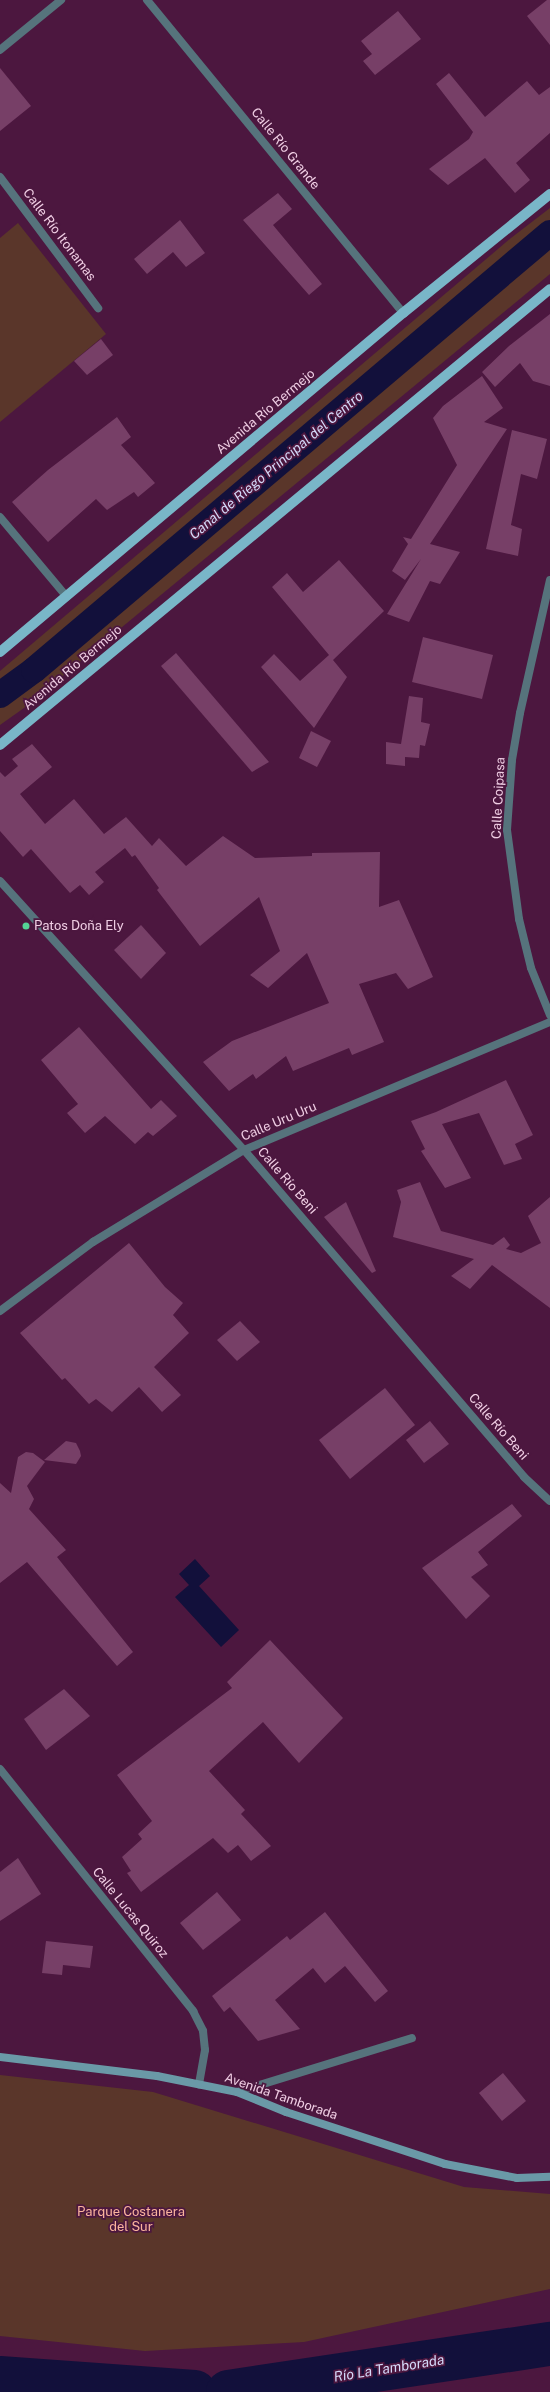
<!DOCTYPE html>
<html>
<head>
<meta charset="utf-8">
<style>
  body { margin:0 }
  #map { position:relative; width:550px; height:2392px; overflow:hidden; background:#4c173f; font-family:"Public Sans",sans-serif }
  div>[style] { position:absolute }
  .green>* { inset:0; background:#5a362a }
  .water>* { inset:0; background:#12103b }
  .canal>* { height:26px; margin:-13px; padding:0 13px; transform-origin:13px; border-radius:13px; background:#12103b }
  .river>* { height:44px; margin:-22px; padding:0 22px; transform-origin:22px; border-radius:22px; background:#12103b }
  .building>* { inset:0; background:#773f67 }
  .street>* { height:8px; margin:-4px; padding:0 4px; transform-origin:4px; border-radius:4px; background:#56737c }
  .secondary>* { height:8px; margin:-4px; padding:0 4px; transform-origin:4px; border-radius:4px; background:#6a99a7 }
  .primary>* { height:10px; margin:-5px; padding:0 5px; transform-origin:5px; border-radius:5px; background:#79b6c8 }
  .dots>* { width:11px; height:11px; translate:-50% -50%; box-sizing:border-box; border:2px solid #4c173f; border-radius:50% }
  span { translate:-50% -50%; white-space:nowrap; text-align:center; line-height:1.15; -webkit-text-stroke:3.5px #4c173f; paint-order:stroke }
  .street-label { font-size:13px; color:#f0cee4 }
  .poi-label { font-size:13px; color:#f0cee4 }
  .left { translate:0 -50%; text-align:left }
  .park-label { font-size:13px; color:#fab49d }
  .water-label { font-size:14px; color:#d4d9f9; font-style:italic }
</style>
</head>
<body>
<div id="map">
  <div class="green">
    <i style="clip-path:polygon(550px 208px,550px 274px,24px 708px,0 725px,0 671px,511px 238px)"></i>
    <i style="clip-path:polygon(18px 223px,106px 334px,0 422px,0 238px)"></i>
    <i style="clip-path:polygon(0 2075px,153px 2092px,464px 2187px,550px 2194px,550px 2289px,304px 2342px,145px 2351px,0 2336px)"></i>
  </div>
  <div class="water">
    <i style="clip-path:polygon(195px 1559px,210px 1576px,199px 1586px,239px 1630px,221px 1647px,175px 1597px,189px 1585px,179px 1574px)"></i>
  </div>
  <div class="canal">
    <i style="left:0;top:695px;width:42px;rotate:-36.3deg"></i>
    <i style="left:34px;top:670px;width:676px;rotate:-40.26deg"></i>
  </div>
  <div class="river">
    <i style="left:0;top:2378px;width:195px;rotate:4.1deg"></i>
    <i style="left:228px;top:2392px;width:326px;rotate:-8.5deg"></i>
  </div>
  <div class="building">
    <i style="clip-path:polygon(547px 0,550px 0,550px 45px,527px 16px)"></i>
    <i style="clip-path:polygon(398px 11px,421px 39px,375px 75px,363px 61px,372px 54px,361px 41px)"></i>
    <i style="clip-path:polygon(0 68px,31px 106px,0 131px)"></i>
    <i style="clip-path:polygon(449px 73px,485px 117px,527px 81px,539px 95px,550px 87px,550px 133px,516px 163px,530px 180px,515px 193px,485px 158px,448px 185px,429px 169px,469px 139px,473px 132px,436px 84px)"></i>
    <i style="clip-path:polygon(278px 193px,292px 209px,273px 225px,322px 284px,309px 295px,243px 220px)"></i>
    <i style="clip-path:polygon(180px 220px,205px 253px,186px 267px,173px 252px,147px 274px,134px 259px)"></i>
    <i style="clip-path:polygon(550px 314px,550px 386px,533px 381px,520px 363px,495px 387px,482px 372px,509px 346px)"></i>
    <i style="clip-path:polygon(101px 339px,113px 355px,87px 375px,74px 361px)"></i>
    <i style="clip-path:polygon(482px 376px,503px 408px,484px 422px,507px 429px,430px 544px,460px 552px,440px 584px,430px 581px,409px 622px,387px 614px,421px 559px,405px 580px,392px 571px,408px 544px,403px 537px,411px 539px,457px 465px,433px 418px,443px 406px)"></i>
    <i style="clip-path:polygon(117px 417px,131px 437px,121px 445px,155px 483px,138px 497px,134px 492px,107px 510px,96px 499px,48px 542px,12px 502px,48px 470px)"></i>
    <i style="clip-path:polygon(512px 430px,547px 439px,537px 479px,521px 474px,511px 525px,522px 529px,518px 556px,486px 549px)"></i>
    <i style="clip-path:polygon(339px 560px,384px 611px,333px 660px,347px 677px,314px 728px,261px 667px,274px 654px,300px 681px,329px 655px,272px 587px,287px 573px,303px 592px)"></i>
    <i style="clip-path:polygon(423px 637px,493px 655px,482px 699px,412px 682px)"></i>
    <i style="clip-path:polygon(176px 653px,269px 762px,252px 772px,161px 666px)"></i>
    <i style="clip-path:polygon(409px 696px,423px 698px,421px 722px,430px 724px,425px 746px,420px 745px,419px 758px,405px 757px,405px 766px,386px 764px,386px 742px,401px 744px)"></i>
    <i style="clip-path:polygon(311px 731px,331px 741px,317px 767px,299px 758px)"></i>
    <i style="clip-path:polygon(32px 744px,52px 767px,20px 794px,45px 824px,74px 799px,104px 834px,126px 817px,152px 846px,159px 838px,186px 866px,223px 836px,255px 858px,312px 856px,312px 853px,380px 852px,379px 907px,399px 900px,433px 977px,408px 989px,396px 973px,359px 984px,384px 1042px,352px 1055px,349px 1048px,293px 1071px,286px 1056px,256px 1079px,253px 1074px,229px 1091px,203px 1062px,232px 1041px,329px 1003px,307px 953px,268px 988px,250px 975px,280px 951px,259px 897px,200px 946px,157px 890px,159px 888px,135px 855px,132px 857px,125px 848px,95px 872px,104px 882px,89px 895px,80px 885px,70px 893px,31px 849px,23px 857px,0 831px,0 772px,5px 777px,18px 766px,12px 759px)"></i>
    <i style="clip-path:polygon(141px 925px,166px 953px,141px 979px,114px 950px)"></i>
    <i style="clip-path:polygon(79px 1027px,151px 1109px,161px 1100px,177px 1116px,153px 1136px,148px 1132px,135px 1144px,105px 1116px,85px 1133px,67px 1113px,78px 1104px,41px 1060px)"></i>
    <i style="clip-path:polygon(506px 1080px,533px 1135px,515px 1144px,522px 1159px,504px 1165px,479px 1113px,442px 1124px,471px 1178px,445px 1188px,421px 1151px,425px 1149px,411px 1121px,436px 1112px)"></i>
    <i style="clip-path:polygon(420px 1182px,441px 1231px,493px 1245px,504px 1237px,510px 1245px,506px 1249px,521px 1253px,541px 1243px,528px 1216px,550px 1197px,550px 1308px,492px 1265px,470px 1289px,451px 1276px,474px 1259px,393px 1237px,401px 1202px,397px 1190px)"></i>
    <i style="clip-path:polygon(346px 1202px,376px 1271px,372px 1273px,324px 1217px)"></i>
    <i style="clip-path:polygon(129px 1243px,165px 1287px,183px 1303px,173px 1315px,189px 1333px,154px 1367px,181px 1395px,162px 1412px,139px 1387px,112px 1412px,96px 1399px,89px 1404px,65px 1378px,62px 1380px,20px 1333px)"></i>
    <i style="clip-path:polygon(240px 1321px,260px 1342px,237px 1361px,217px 1340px)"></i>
    <i style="clip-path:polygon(385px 1388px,415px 1425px,350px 1479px,319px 1440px)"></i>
    <i style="clip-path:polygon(430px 1421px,449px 1444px,424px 1463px,406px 1440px)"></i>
    <i style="clip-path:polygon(66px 1441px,76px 1443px,80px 1451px,81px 1456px,76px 1464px,44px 1460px)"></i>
    <i style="clip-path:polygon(26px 1452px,33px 1453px,45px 1462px,27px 1486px,34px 1499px,29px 1509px,66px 1550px,57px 1557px,133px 1652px,117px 1666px,27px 1562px,0 1583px,0 1483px,11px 1493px,18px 1457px)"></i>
    <i style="clip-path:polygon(512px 1504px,522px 1516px,478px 1552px,488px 1565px,471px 1577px,490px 1596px,466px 1619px,422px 1568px)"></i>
    <i style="clip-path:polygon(270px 1640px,343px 1718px,299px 1763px,263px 1722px,209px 1771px,245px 1810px,241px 1814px,271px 1846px,251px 1861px,238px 1845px,228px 1853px,213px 1838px,141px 1892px,127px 1873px,131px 1871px,122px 1857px,142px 1839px,138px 1834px,152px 1821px,117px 1775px,232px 1688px,227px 1682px)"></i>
    <i style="clip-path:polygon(64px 1689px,90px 1716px,46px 1750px,24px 1719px)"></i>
    <i style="clip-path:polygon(18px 1858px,41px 1894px,0 1921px,0 1872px)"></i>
    <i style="clip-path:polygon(217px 1892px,241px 1920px,203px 1950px,180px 1923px)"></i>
    <i style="clip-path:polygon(325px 1912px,388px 1991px,375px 2002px,345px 1966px,325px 1983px,313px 1968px,275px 2000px,300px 2029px,258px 2041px,230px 2007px,224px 2012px,212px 1996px,287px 1936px,290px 1940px)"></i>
    <i style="clip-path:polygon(46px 1941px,93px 1946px,90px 1968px,63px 1965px,62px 1975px,42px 1973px)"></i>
    <i style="clip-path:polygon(503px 2073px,526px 2101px,502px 2121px,479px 2093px)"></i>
  </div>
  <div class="street">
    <i style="left:147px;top:0;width:404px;rotate:50.7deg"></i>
    <i style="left:0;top:50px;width:79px;rotate:-39.3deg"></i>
    <i style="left:0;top:177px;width:164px;rotate:53.2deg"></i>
    <i style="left:0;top:517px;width:104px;rotate:50.1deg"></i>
    <i style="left:550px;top:580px;width:136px;rotate:102.7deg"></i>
    <i style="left:520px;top:713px;width:48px;rotate:99.7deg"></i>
    <i style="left:512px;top:760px;width:70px;rotate:94.1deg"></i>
    <i style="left:507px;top:830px;width:90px;rotate:82.3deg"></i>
    <i style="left:519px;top:919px;width:50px;rotate:76.2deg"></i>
    <i style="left:531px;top:968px;width:51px;rotate:68deg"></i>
    <i style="left:0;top:881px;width:363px;rotate:47.8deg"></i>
    <i style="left:244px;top:1150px;width:430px;rotate:49.4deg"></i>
    <i style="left:524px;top:1477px;width:35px;rotate:43deg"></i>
    <i style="left:0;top:1311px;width:116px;rotate:-36.6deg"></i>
    <i style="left:93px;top:1242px;width:177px;rotate:-31.4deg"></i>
    <i style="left:244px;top:1150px;width:332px;rotate:-22.7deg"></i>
    <i style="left:0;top:1769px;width:310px;rotate:51.4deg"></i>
    <i style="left:193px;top:2011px;width:22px;rotate:63deg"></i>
    <i style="left:203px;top:2031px;width:19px;rotate:84deg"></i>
    <i style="left:205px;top:2050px;width:35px;rotate:100deg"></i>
    <i style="left:237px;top:2092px;width:183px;rotate:-17.1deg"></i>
  </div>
  <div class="secondary">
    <i style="left:0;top:2057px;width:158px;rotate:6.9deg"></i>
    <i style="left:157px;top:2076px;width:82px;rotate:11.3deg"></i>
    <i style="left:237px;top:2092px;width:53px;rotate:22.2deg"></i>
    <i style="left:286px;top:2112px;width:167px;rotate:18.1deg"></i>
    <i style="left:445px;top:2164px;width:73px;rotate:11deg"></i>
    <i style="left:517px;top:2178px;width:33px;rotate:-2deg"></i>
  </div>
  <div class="primary">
    <i style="left:0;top:652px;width:527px;rotate:-40.07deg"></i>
    <i style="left:403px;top:313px;width:189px;rotate:-39deg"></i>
    <i style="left:0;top:745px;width:714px;rotate:-39.66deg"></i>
  </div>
  <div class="dots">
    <i style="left:26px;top:926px;background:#54d396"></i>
  </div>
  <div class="street-label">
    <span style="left:285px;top:149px;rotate:51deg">Calle Río Grande</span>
    <span style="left:59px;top:235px;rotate:53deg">Calle Río Itonamas</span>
    <span style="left:266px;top:412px;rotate:-40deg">Avenida Río Bermejo</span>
    <span style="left:73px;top:668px;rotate:-40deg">Avenida Río Bermejo</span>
    <span style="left:499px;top:798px;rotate:-87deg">Calle Coipasa</span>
    <span style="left:279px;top:1122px;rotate:-23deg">Calle Uru Uru</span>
    <span style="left:287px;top:1181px;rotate:49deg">Calle Río Beni</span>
    <span style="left:498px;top:1427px;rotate:49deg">Calle Río Beni</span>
    <span style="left:130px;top:1913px;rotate:51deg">Calle Lucas Quiroz</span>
    <span style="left:281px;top:2097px;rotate:19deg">Avenida Tamborada</span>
  </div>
  <div class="poi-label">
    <span class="left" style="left:34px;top:926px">Patos Doña Ely</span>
  </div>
  <div class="park-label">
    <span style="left:131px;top:2220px">Parque Costanera<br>del Sur</span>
  </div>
  <div class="water-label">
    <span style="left:276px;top:465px;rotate:-40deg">Canal de Riego Principal del Centro</span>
    <span style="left:389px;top:2368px;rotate:-9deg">Río La Tamborada</span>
  </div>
</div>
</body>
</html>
